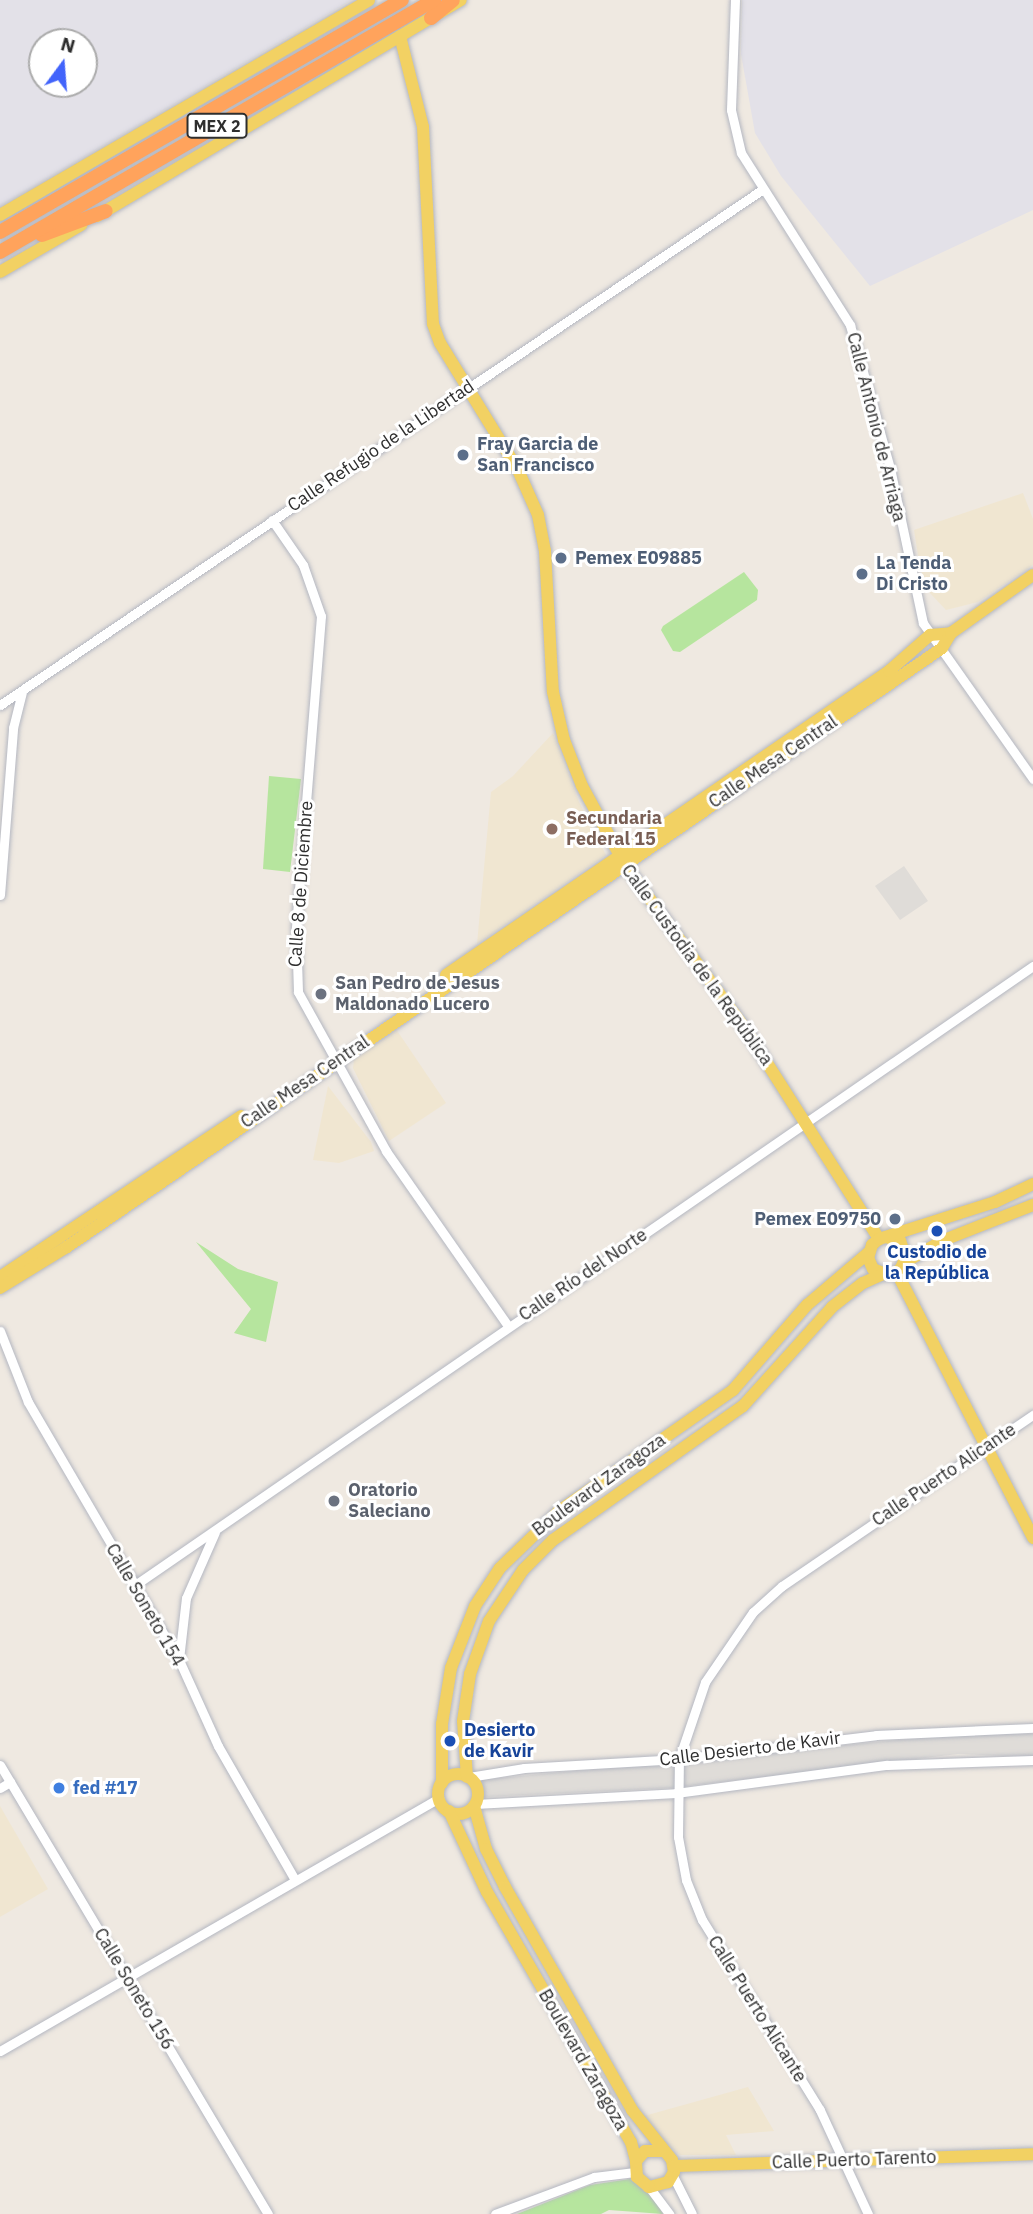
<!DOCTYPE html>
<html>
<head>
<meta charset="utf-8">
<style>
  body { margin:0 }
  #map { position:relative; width:1033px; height:2214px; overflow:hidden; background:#efe9e1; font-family:"IBM Plex Sans",sans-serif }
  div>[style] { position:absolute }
  .industrial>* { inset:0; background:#e3e1e8 }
  .education>* { inset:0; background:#f0e6d1 }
  .green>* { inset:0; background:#b6e59e }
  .plaza>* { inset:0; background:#dfdcd8 }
  .roads { filter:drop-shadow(0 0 2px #b4b7c1) drop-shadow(0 0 2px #b4b7c1) }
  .minor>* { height:9px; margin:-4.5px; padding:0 4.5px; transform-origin:4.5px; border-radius:4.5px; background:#fff }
  .major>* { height:12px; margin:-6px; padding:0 6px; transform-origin:6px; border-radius:6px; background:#f2d163 }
  .major>.ring { margin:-6px; padding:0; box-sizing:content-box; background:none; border:12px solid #f2d163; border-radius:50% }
  .highway>* { height:14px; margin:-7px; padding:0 7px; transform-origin:7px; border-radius:7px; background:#ffa35c }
  .dots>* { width:19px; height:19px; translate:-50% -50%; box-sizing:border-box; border:4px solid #fff; border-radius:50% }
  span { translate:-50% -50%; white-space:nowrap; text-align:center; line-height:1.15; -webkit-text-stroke:6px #fff; paint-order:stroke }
  .shield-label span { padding:2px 5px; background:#fff; border:2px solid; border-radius:5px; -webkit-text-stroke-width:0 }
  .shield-label { font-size:16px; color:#2e2e2e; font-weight:700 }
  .street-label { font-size:18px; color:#2e2e2e }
  .service-label { font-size:18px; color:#4e5e75; font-weight:700 }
  .left { translate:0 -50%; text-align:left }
  .right { translate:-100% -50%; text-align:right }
  .education-label { font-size:18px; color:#785e54; font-weight:700 }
  .worship-label { font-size:18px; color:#5b616d; font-weight:700 }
  .transit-label { font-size:18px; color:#164399; font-weight:700 }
  .shop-label { font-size:18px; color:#366cbe; font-weight:700 }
  .north { position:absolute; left:28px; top:28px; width:70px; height:70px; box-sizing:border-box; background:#fff; border:2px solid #ababab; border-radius:50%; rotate:16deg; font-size:19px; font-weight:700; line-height:28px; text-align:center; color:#2e2e2e }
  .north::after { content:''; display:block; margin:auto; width:24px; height:32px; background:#4264fb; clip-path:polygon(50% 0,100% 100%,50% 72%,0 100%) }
</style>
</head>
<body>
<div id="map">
  <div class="industrial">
    <i style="clip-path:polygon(evenodd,0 0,352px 0,0 206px,0 0,84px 42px,84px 84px,42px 84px,42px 42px,84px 42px)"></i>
    <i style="clip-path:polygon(742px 0,1033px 0,1033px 210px,870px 286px,781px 176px,755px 133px,741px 54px)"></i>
  </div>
  <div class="education">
    <i style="clip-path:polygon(1023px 493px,1033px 519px,1033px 565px,978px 602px,946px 610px,929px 592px,920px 568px,914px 530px)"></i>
    <i style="clip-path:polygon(553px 733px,579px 802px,606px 855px,477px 944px,491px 792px,513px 776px)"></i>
    <i style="clip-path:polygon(396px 1029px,446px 1103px,389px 1141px,353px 1068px,354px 1060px)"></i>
    <i style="clip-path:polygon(328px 1086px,371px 1142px,374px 1151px,339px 1163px,313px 1160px)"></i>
    <i style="clip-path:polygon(0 1806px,48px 1889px,0 1917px)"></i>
    <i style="clip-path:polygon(748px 2087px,774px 2131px,726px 2135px,736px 2155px,680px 2155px,658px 2136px,644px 2116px)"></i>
  </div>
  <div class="green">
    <i style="clip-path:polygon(744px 572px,758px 590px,757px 600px,680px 652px,673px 651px,661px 630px,663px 626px)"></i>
    <i style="clip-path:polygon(269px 776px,301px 779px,290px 872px,263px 869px)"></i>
    <i style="clip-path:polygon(196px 1242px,238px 1269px,278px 1282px,266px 1342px,234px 1333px,251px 1309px)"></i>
    <i style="clip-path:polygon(630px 2179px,654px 2198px,663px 2214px,609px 2210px,601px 2214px,517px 2214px,590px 2185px)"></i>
  </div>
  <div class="plaza">
    <i style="clip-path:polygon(904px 866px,928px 901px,900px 920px,875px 886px)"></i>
    <i style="clip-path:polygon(972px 1733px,1033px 1734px,1033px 1757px,958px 1754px,670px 1788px,484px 1797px,479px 1780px)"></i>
  </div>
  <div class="roads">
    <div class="minor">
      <i style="left:735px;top:0;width:110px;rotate:92.1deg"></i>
      <i style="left:731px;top:110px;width:44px;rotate:76.9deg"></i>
      <i style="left:741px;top:153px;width:204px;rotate:57.6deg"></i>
      <i style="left:850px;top:325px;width:148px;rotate:74.4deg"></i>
      <i style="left:890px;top:468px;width:158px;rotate:78deg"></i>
      <i style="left:923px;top:623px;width:191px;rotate:54.8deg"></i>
      <i style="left:272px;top:520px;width:55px;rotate:55.4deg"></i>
      <i style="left:303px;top:565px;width:54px;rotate:70.6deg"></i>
      <i style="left:321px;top:616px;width:313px;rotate:94.6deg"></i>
      <i style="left:296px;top:928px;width:64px;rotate:88.2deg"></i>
      <i style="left:298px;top:992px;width:182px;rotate:61deg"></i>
      <i style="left:386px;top:1151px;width:213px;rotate:55.1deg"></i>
      <i style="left:0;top:705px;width:921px;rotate:-34.07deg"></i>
      <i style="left:0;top:895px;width:168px;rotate:-85.5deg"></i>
      <i style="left:13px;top:728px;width:37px;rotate:-76deg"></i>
      <i style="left:0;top:1331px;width:76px;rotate:68.5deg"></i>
      <i style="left:28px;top:1402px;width:299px;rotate:59.7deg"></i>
      <i style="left:179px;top:1660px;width:94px;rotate:65.6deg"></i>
      <i style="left:218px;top:1746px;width:152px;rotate:60.1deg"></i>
      <i style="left:135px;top:1585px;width:1091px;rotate:-34.58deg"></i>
      <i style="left:179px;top:1659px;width:61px;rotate:-83.5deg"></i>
      <i style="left:186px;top:1598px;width:72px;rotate:-66.3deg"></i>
      <i style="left:0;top:1765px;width:523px;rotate:59.17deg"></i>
      <i style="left:469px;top:1777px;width:56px;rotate:-9.3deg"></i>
      <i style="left:524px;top:1768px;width:155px;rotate:-3.3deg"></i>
      <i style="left:679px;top:1759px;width:198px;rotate:-6.9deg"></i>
      <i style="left:876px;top:1735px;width:157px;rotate:-2.6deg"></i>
      <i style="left:0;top:1788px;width:12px;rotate:-31deg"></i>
      <i style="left:475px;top:1804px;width:201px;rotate:-3.1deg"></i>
      <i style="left:676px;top:1793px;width:213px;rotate:-7.6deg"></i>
      <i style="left:887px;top:1765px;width:146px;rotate:-2deg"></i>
      <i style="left:0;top:2051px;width:507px;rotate:-29.96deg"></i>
      <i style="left:673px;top:2176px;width:42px;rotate:63.4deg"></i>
      <i style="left:649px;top:2187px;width:34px;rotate:53deg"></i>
      <i style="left:495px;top:2214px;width:106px;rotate:-20.5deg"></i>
      <i style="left:594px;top:2177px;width:41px;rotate:-7deg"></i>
      <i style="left:868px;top:2214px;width:115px;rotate:-114.8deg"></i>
      <i style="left:820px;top:2110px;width:224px;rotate:-121.8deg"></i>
      <i style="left:702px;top:1920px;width:43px;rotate:-111.8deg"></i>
      <i style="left:686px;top:1880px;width:44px;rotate:-100.5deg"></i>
      <i style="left:678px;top:1837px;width:78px;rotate:-89.3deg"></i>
      <i style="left:679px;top:1759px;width:81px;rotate:-71.3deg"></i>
      <i style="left:705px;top:1682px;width:85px;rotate:-55.6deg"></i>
      <i style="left:753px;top:1612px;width:39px;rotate:-42deg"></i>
      <i style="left:782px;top:1586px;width:304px;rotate:-34.3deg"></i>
    </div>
    <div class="major">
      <i style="left:400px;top:36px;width:94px;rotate:75.8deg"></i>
      <i style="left:423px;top:127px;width:197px;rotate:87.1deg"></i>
      <i style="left:433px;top:324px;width:20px;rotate:70deg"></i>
      <i style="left:440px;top:343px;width:149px;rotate:58.4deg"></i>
      <i style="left:518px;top:470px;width:49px;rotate:66deg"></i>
      <i style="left:538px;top:515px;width:37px;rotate:79deg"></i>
      <i style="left:545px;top:551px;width:141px;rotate:86.8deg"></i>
      <i style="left:553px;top:692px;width:49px;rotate:77.1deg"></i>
      <i style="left:564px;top:740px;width:49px;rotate:68.6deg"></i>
      <i style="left:582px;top:786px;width:90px;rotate:61.4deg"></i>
      <i style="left:625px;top:865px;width:205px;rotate:53.7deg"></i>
      <i style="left:746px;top:1030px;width:248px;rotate:57.5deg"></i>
      <i style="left:0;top:215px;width:427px;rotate:-30.2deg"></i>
      <i style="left:97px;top:216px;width:423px;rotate:-30.7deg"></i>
      <i style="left:0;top:272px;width:94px;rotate:-30.1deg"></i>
      <i style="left:446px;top:975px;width:537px;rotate:-34.46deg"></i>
      <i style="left:889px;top:671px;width:55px;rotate:-41.3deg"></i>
      <i style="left:930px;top:635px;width:21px;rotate:-5deg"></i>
      <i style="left:886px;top:1237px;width:15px;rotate:16deg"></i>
      <i style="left:900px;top:1241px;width:17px;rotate:69deg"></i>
      <i style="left:906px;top:1257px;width:14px;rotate:115deg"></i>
      <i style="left:900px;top:1270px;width:13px;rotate:157deg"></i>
      <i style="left:888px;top:1275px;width:16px;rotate:-158deg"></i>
      <i style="left:873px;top:1269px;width:12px;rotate:-114deg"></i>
      <i style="left:868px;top:1258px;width:14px;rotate:-73deg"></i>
      <i style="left:872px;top:1245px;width:9px;rotate:-41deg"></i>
      <i style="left:879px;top:1239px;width:122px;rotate:-17.7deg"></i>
      <i style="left:995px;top:1202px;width:42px;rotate:-25.3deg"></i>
      <i style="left:905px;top:1262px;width:45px;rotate:-29.4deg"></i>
      <i style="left:944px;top:1240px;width:96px;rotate:-21.5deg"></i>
      <i style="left:897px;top:1273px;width:298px;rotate:62.8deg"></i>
      <i style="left:0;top:1277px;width:290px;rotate:-33.7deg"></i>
      <i style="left:0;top:1288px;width:79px;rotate:-31.5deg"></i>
      <i style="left:67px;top:1247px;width:1060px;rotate:-34.39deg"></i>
      <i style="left:942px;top:648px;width:17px;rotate:-59deg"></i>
      <i style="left:951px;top:633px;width:100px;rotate:-35.3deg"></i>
      <i class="ring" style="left:438px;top:1774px;width:28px;height:28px"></i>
      <i style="left:467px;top:1777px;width:56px;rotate:-94.1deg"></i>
      <i style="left:463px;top:1721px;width:48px;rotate:-81.5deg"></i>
      <i style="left:470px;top:1674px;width:56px;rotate:-70.3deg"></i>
      <i style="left:489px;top:1621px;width:61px;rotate:-56.3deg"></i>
      <i style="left:523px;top:1570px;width:42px;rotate:-45deg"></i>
      <i style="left:553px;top:1540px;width:232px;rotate:-35.2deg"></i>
      <i style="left:743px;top:1406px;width:133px;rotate:-48deg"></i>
      <i style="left:832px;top:1307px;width:39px;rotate:-38deg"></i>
      <i style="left:863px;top:1283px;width:22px;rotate:-24deg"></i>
      <i style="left:442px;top:1783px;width:59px;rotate:-90deg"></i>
      <i style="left:442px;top:1724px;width:57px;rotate:-80.9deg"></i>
      <i style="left:451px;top:1668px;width:66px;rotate:-68.8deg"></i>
      <i style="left:475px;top:1606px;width:45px;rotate:-56.7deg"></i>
      <i style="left:500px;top:1568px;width:82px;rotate:-44deg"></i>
      <i style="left:559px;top:1511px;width:212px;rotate:-34.8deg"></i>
      <i style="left:733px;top:1390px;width:113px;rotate:-49deg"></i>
      <i style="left:807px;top:1305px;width:80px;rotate:-40.4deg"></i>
      <i style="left:474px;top:1806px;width:45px;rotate:74.4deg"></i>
      <i style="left:486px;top:1849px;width:42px;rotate:63.4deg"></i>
      <i style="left:505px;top:1887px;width:257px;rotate:60.3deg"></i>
      <i style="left:632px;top:2110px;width:64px;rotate:51.3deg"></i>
      <i style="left:672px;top:2160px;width:12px;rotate:81deg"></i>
      <i style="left:674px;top:2172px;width:12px;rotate:121deg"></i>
      <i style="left:668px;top:2182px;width:20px;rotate:165deg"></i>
      <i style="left:649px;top:2187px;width:16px;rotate:-140deg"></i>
      <i style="left:637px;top:2177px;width:16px;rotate:-94deg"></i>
      <i style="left:636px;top:2161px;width:13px;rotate:-48deg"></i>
      <i style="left:645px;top:2151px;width:18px"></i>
      <i style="left:449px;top:1811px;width:89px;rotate:64.9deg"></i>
      <i style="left:487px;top:1892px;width:289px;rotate:60.1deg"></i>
      <i style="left:631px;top:2142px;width:20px;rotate:75deg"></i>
      <i style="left:674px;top:2166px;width:359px;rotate:-1.9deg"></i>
    </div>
    <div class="highway">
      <i style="left:431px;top:18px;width:28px;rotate:-39deg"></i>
      <i style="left:0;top:232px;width:464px;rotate:-30deg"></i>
      <i style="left:42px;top:235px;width:68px;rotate:-20.6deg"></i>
      <i style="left:0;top:252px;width:502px;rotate:-30.14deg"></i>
    </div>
  </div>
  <div class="dots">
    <i style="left:463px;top:455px;background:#5c6f8a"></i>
    <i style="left:561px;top:558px;background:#5c6f8a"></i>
    <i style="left:862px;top:574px;background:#5c6f8a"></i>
    <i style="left:552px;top:829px;background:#8d6e63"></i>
    <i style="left:321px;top:994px;background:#6b7280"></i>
    <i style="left:895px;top:1219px;background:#5c6f8a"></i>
    <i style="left:937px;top:1231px;background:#1a4fb4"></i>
    <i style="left:334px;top:1501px;background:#6b7280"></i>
    <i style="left:450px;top:1741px;background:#1a4fb4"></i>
    <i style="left:59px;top:1788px;background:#3f7fe0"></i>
  </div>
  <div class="shield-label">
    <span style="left:217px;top:126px">MEX 2</span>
  </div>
  <div class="street-label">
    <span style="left:876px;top:427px;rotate:76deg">Calle Antonio de Arriaga</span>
    <span style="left:381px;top:446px;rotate:-34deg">Calle Refugio de la Libertad</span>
    <span style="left:773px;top:762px;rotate:-34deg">Calle Mesa Central</span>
    <span style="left:301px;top:884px;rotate:-86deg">Calle 8 de Diciembre</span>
    <span style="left:697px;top:965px;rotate:54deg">Calle Custodia de la República</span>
    <span style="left:305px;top:1082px;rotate:-34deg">Calle Mesa Central</span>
    <span style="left:583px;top:1275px;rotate:-34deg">Calle Río del Norte</span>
    <span style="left:944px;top:1475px;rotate:-34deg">Calle Puerto Alicante</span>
    <span style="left:599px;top:1485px;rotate:-36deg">Boulevard Zaragoza</span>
    <span style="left:145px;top:1605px;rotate:60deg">Calle Soneto 154</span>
    <span style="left:750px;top:1749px;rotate:-7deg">Calle Desierto de Kavir</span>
    <span style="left:134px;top:1989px;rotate:59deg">Calle Soneto 156</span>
    <span style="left:757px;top:2009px;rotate:58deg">Calle Puerto Alicante</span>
    <span style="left:583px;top:2060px;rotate:60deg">Boulevard Zaragoza</span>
    <span style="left:854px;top:2160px;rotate:-2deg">Calle Puerto Tarento</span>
  </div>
  <div class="service-label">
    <span class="left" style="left:477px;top:455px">Fray Garcia de<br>San Francisco</span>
    <span class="left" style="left:575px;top:558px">Pemex E09885</span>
    <span class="left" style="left:876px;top:574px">La Tenda<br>Di Cristo</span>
    <span class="right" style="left:881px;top:1219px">Pemex E09750</span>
  </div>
  <div class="education-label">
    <span class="left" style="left:566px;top:829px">Secundaria<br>Federal 15</span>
  </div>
  <div class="worship-label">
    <span class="left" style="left:335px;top:994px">San Pedro de Jesus<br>Maldonado Lucero</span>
    <span class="left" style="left:348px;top:1501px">Oratorio<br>Saleciano</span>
  </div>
  <div class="transit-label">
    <span style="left:937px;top:1263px">Custodio de<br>la República</span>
    <span class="left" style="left:464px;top:1741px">Desierto<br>de Kavir</span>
  </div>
  <div class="shop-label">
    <span class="left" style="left:73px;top:1788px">fed #17</span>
  </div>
  <div class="north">N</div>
</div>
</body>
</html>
